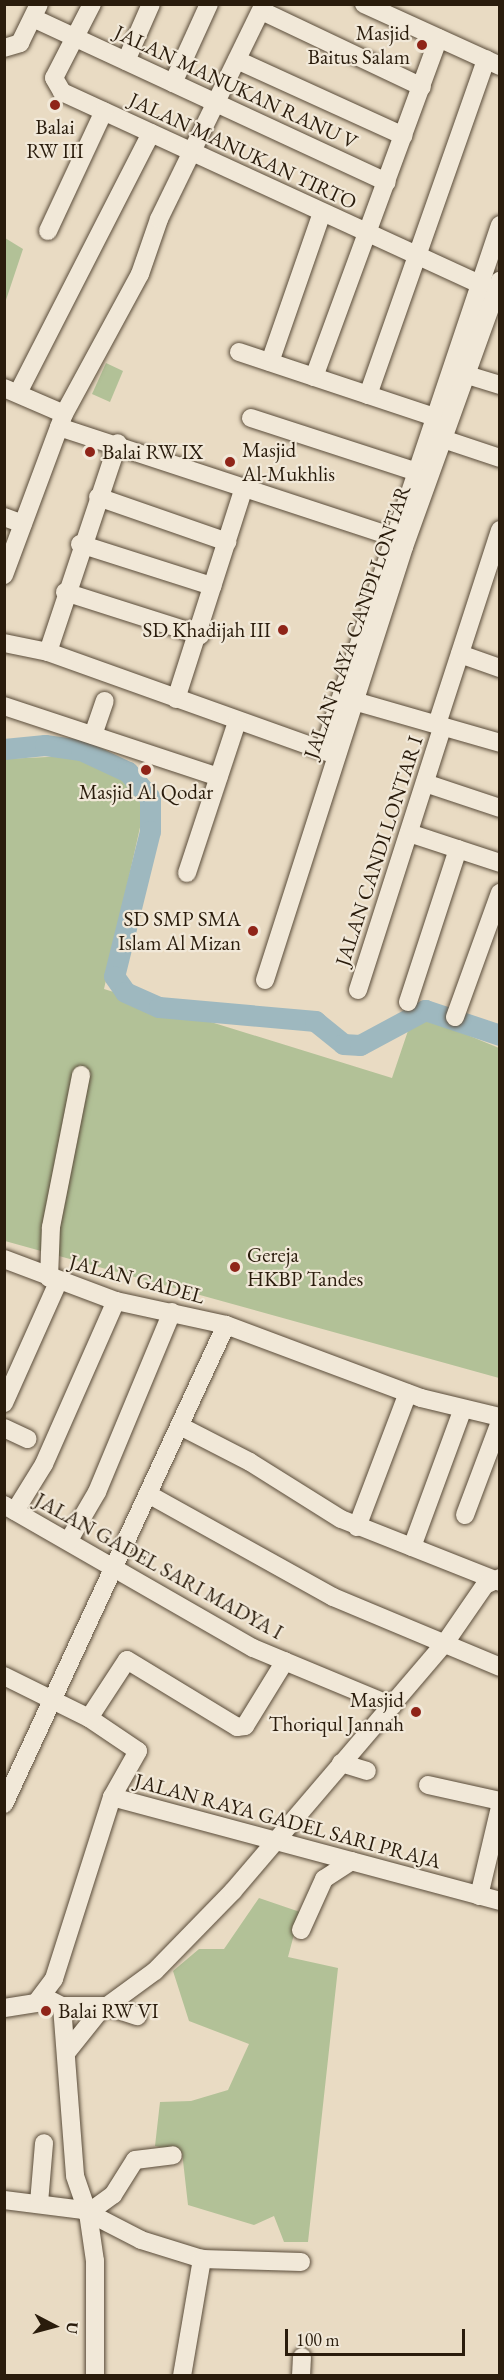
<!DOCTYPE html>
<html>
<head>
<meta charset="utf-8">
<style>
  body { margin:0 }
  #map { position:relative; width:504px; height:2380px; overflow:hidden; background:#e9dbc3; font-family:"EB Garamond",serif }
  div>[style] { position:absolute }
  .green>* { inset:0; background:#b2c197 }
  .river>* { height:21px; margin:-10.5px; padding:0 10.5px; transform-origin:10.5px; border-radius:10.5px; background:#9eb8bf }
  .roads { filter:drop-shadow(0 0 2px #5a4c3a) drop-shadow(0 0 2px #5a4c3a) }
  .minor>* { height:18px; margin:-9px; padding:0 9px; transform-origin:9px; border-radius:9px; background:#f1e8d8 }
  .dots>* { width:16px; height:16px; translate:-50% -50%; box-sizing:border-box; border:3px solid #f1e8d8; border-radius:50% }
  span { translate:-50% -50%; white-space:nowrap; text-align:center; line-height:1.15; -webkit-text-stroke:4.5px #f1e8d8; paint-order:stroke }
  .poi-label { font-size:21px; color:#2a1c0c }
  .right { translate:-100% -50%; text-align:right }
  .left { translate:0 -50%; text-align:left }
  .street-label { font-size:21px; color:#2a1c0c }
  .frame { position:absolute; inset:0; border:6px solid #2a1c0c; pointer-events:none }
  .north { position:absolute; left:24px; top:2296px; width:60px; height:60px; -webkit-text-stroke:4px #f1e8d8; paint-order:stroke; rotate:96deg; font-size:16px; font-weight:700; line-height:24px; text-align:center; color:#2a1c0c }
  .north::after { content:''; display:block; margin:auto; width:21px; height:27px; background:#2a1c0c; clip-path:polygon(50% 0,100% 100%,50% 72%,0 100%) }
  .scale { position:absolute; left:285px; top:2329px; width:180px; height:27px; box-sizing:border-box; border:3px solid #2a1c0c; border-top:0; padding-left:8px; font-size:18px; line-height:21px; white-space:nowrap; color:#2a1c0c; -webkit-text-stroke:4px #f1e8d8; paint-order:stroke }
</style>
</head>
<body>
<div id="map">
  <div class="green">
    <i style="clip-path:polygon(5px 238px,23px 249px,5px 303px)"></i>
    <i style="clip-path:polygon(106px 363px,123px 371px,110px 402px,92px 394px)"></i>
    <i style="clip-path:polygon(113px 754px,145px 805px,104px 989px,392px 1078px,414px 1013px,499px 1048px,499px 1378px,5px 1241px,4px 759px)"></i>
    <i style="clip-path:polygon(259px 1898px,300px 1912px,288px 1957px,338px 1968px,308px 2242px,284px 2242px,274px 2216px,254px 2225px,188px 2205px,182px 2152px,155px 2146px,160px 2102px,191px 2101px,228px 2090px,249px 2044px,189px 2021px,173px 1971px,199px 1949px,224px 1949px)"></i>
  </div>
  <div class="river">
    <i style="left:4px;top:749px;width:41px;rotate:-5.6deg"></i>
    <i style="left:45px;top:745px;width:36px;rotate:8deg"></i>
    <i style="left:81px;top:750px;width:52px;rotate:25.1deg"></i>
    <i style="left:128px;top:772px;width:34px;rotate:50deg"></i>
    <i style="left:150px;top:798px;width:33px;rotate:90deg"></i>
    <i style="left:150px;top:831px;width:149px;rotate:103.9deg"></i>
    <i style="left:114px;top:976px;width:19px;rotate:55deg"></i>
    <i style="left:125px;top:992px;width:37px;rotate:24deg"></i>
    <i style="left:159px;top:1007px;width:157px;rotate:5.1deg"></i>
    <i style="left:315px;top:1021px;width:36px;rotate:39deg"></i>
    <i style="left:343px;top:1044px;width:17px;rotate:3deg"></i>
    <i style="left:360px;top:1045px;width:74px;rotate:-28.3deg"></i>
    <i style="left:425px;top:1010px;width:79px;rotate:18.4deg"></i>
  </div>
  <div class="roads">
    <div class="minor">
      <i style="left:92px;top:4px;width:83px;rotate:117.2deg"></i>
      <i style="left:54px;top:78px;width:16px;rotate:60deg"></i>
      <i style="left:62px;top:92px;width:478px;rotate:24.7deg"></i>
      <i style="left:364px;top:4px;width:149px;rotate:24.5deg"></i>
      <i style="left:262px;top:11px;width:177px;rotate:25.4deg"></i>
      <i style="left:33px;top:18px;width:390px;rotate:24.9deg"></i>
      <i style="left:4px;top:48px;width:17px;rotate:-17deg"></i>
      <i style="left:20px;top:43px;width:43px;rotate:-64deg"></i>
      <i style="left:237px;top:60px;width:183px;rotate:24.5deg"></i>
      <i style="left:126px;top:61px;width:62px;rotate:-66.3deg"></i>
      <i style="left:173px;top:83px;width:87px;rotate:-65.5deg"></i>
      <i style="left:48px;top:231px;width:132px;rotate:-65deg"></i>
      <i style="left:239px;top:352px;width:206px;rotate:18.4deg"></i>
      <i style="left:270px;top:362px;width:158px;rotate:-70.8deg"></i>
      <i style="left:464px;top:374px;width:38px;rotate:17deg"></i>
      <i style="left:314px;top:377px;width:361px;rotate:-69.8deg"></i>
      <i style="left:4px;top:388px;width:65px;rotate:23.4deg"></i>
      <i style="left:18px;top:393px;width:292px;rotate:-62.9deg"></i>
      <i style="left:368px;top:395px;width:356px;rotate:-70.6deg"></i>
      <i style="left:251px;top:418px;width:175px;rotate:18deg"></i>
      <i style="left:59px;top:427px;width:353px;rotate:18.2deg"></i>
      <i style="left:443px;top:439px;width:60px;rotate:18.4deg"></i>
      <i style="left:98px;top:497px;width:137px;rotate:19.2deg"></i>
      <i style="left:4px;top:517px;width:20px;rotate:20deg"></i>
      <i style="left:80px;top:544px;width:139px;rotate:17.7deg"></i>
      <i style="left:4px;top:575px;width:172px;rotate:-69.6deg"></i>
      <i style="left:64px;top:414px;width:159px;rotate:-61.5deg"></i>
      <i style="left:140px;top:274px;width:58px;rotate:-70.9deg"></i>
      <i style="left:159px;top:219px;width:239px;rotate:-64deg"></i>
      <i style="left:65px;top:592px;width:142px;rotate:17.7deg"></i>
      <i style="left:4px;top:643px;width:45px;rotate:11.6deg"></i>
      <i style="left:48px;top:652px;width:305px;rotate:19.7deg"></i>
      <i style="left:48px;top:652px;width:220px;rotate:-71.5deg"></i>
      <i style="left:460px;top:654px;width:42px;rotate:19.3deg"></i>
      <i style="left:176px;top:699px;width:223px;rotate:-72.2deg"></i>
      <i style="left:354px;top:701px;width:152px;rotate:16deg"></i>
      <i style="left:4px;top:706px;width:226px;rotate:18.3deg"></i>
      <i style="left:437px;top:724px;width:204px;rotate:-72deg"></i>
      <i style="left:93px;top:735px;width:36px;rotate:-71deg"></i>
      <i style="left:323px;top:751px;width:555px;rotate:-71.4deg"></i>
      <i style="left:425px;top:783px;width:79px;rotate:18.4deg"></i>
      <i style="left:409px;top:833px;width:96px;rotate:18.2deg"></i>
      <i style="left:187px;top:873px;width:159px;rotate:-71.7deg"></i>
      <i style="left:265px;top:980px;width:455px;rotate:-72.2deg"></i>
      <i style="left:404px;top:547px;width:283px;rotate:-70.2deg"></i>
      <i style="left:358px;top:990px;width:277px;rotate:-72.2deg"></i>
      <i style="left:408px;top:1002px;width:161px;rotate:-71.9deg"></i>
      <i style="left:455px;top:1017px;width:132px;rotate:-70.1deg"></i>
      <i style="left:4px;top:1259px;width:120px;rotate:20.6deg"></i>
      <i style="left:116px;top:1301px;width:113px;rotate:12.3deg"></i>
      <i style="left:226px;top:1325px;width:208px;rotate:20.5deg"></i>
      <i style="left:421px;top:1398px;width:81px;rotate:13.5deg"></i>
      <i style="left:49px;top:1278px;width:51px;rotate:-87.8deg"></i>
      <i style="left:51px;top:1227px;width:155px;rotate:-78.8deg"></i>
      <i style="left:4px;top:1403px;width:133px;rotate:-65.9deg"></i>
      <i style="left:182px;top:1427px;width:76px;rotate:27.2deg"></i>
      <i style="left:250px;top:1462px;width:107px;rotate:32.1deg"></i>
      <i style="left:341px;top:1519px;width:171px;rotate:21.6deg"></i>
      <i style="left:4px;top:1428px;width:26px;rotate:25deg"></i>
      <i style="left:148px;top:1494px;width:212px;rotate:29.1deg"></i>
      <i style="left:333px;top:1597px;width:181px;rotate:22.7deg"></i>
      <i style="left:4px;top:1505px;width:287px;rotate:29.9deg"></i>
      <i style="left:253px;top:1648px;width:151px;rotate:22.6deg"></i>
      <i style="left:15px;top:1511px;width:55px;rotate:-58.3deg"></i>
      <i style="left:44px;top:1464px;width:178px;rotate:-66.2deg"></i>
      <i style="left:465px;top:1515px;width:99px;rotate:-69.4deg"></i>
      <i style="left:357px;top:1527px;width:143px;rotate:-69.2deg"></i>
      <i style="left:69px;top:1540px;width:56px;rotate:-59.7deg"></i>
      <i style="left:97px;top:1492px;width:195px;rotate:-67.4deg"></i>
      <i style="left:412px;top:1547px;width:145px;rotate:-69.8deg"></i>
      <i style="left:4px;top:1676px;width:95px;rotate:26.3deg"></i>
      <i style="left:89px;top:1718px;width:59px;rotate:34deg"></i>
      <i style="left:138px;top:1751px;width:53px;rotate:119.5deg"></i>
      <i style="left:112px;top:1797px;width:191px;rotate:107.7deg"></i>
      <i style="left:54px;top:1979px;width:30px;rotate:127deg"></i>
      <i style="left:36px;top:2003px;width:32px;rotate:171deg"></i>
      <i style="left:89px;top:1718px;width:69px;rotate:-56.8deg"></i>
      <i style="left:127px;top:1660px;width:129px;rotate:31.3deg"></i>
      <i style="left:237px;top:1727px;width:8px;rotate:-7deg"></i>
      <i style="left:245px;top:1726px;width:76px;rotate:-58.4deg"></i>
      <i style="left:341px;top:1763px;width:27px;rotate:17deg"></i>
      <i style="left:428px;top:1785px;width:74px;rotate:12.5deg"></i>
      <i style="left:112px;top:1797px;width:402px;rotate:15deg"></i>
      <i style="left:4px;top:1804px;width:528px;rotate:-65.13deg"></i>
      <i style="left:479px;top:1896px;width:91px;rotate:-76.7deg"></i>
      <i style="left:301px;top:1930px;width:56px;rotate:-65.7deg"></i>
      <i style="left:324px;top:1879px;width:33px;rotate:-33deg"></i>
      <i style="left:44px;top:1997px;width:20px;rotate:27deg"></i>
      <i style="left:62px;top:2006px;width:170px;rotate:85.6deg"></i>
      <i style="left:75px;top:2176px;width:39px;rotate:71deg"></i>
      <i style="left:88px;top:2213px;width:49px;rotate:81.7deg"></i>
      <i style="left:95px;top:2261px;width:115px;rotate:90deg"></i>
      <i style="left:62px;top:2006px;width:44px"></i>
      <i style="left:106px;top:2006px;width:33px;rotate:18deg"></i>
      <i style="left:66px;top:2053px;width:53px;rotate:-51.2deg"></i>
      <i style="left:99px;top:2012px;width:69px;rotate:-36.2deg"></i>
      <i style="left:155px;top:1971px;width:112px;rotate:-45.7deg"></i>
      <i style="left:233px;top:1891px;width:326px;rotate:-49.5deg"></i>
      <i style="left:445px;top:1643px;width:70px;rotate:-55.4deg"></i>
      <i style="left:485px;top:1585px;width:17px;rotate:-25deg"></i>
      <i style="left:4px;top:2200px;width:80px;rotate:7.2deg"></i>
      <i style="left:83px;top:2210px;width:65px;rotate:27.3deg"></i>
      <i style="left:141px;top:2240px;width:64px;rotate:17.3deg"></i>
      <i style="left:202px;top:2259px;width:99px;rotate:1.7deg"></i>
      <i style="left:39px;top:2203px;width:60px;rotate:-85.2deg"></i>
      <i style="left:88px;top:2213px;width:31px;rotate:-36deg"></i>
      <i style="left:113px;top:2195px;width:41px;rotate:-57.8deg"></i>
      <i style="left:135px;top:2160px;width:38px;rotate:-7deg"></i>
      <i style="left:182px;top:2376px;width:119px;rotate:-80.3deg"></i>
      <i style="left:301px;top:2376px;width:19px;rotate:-87deg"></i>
    </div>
  </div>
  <div class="dots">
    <i style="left:422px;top:45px;background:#8f2418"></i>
    <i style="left:55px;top:105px;background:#8f2418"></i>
    <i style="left:90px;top:452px;background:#8f2418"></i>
    <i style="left:230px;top:462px;background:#8f2418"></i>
    <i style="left:283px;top:630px;background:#8f2418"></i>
    <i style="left:146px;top:770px;background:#8f2418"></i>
    <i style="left:253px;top:931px;background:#8f2418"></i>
    <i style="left:235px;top:1267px;background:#8f2418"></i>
    <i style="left:416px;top:1712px;background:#8f2418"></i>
    <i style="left:46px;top:2011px;background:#8f2418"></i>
  </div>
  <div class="poi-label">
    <span class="right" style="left:410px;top:45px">Masjid<br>Baitus Salam</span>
    <span style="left:55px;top:139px">Balai<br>RW III</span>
    <span class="left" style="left:242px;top:462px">Masjid<br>Al-Mukhlis</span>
    <span class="left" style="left:102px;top:452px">Balai RW IX</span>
    <span class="right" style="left:271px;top:630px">SD Khadijah III</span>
    <span style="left:146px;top:792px">Masjid Al Qodar</span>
    <span class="right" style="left:241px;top:931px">SD SMP SMA<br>Islam Al Mizan</span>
    <span class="left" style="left:247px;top:1267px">Gereja<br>HKBP Tandes</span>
    <span class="right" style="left:404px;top:1712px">Masjid<br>Thoriqul Jannah</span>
    <span class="left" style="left:58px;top:2011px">Balai RW VI</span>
  </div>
  <div class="street-label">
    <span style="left:236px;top:87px;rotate:25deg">JALAN MANUKAN RANU V</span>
    <span style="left:243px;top:151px;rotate:25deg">JALAN MANUKAN TIRTO</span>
    <span style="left:357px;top:622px;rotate:-71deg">JALAN RAYA CANDI LONTAR</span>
    <span style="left:379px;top:851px;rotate:-72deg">JALAN CANDI LONTAR I</span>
    <span style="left:137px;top:1279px;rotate:15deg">JALAN GADEL</span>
    <span style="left:159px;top:1566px;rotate:29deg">JALAN GADEL SARI MADYA I</span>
    <span style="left:288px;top:1821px;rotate:15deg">JALAN RAYA GADEL SARI PRAJA</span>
  </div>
  <div class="frame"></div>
  <div class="north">U</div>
  <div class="scale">100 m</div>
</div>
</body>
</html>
